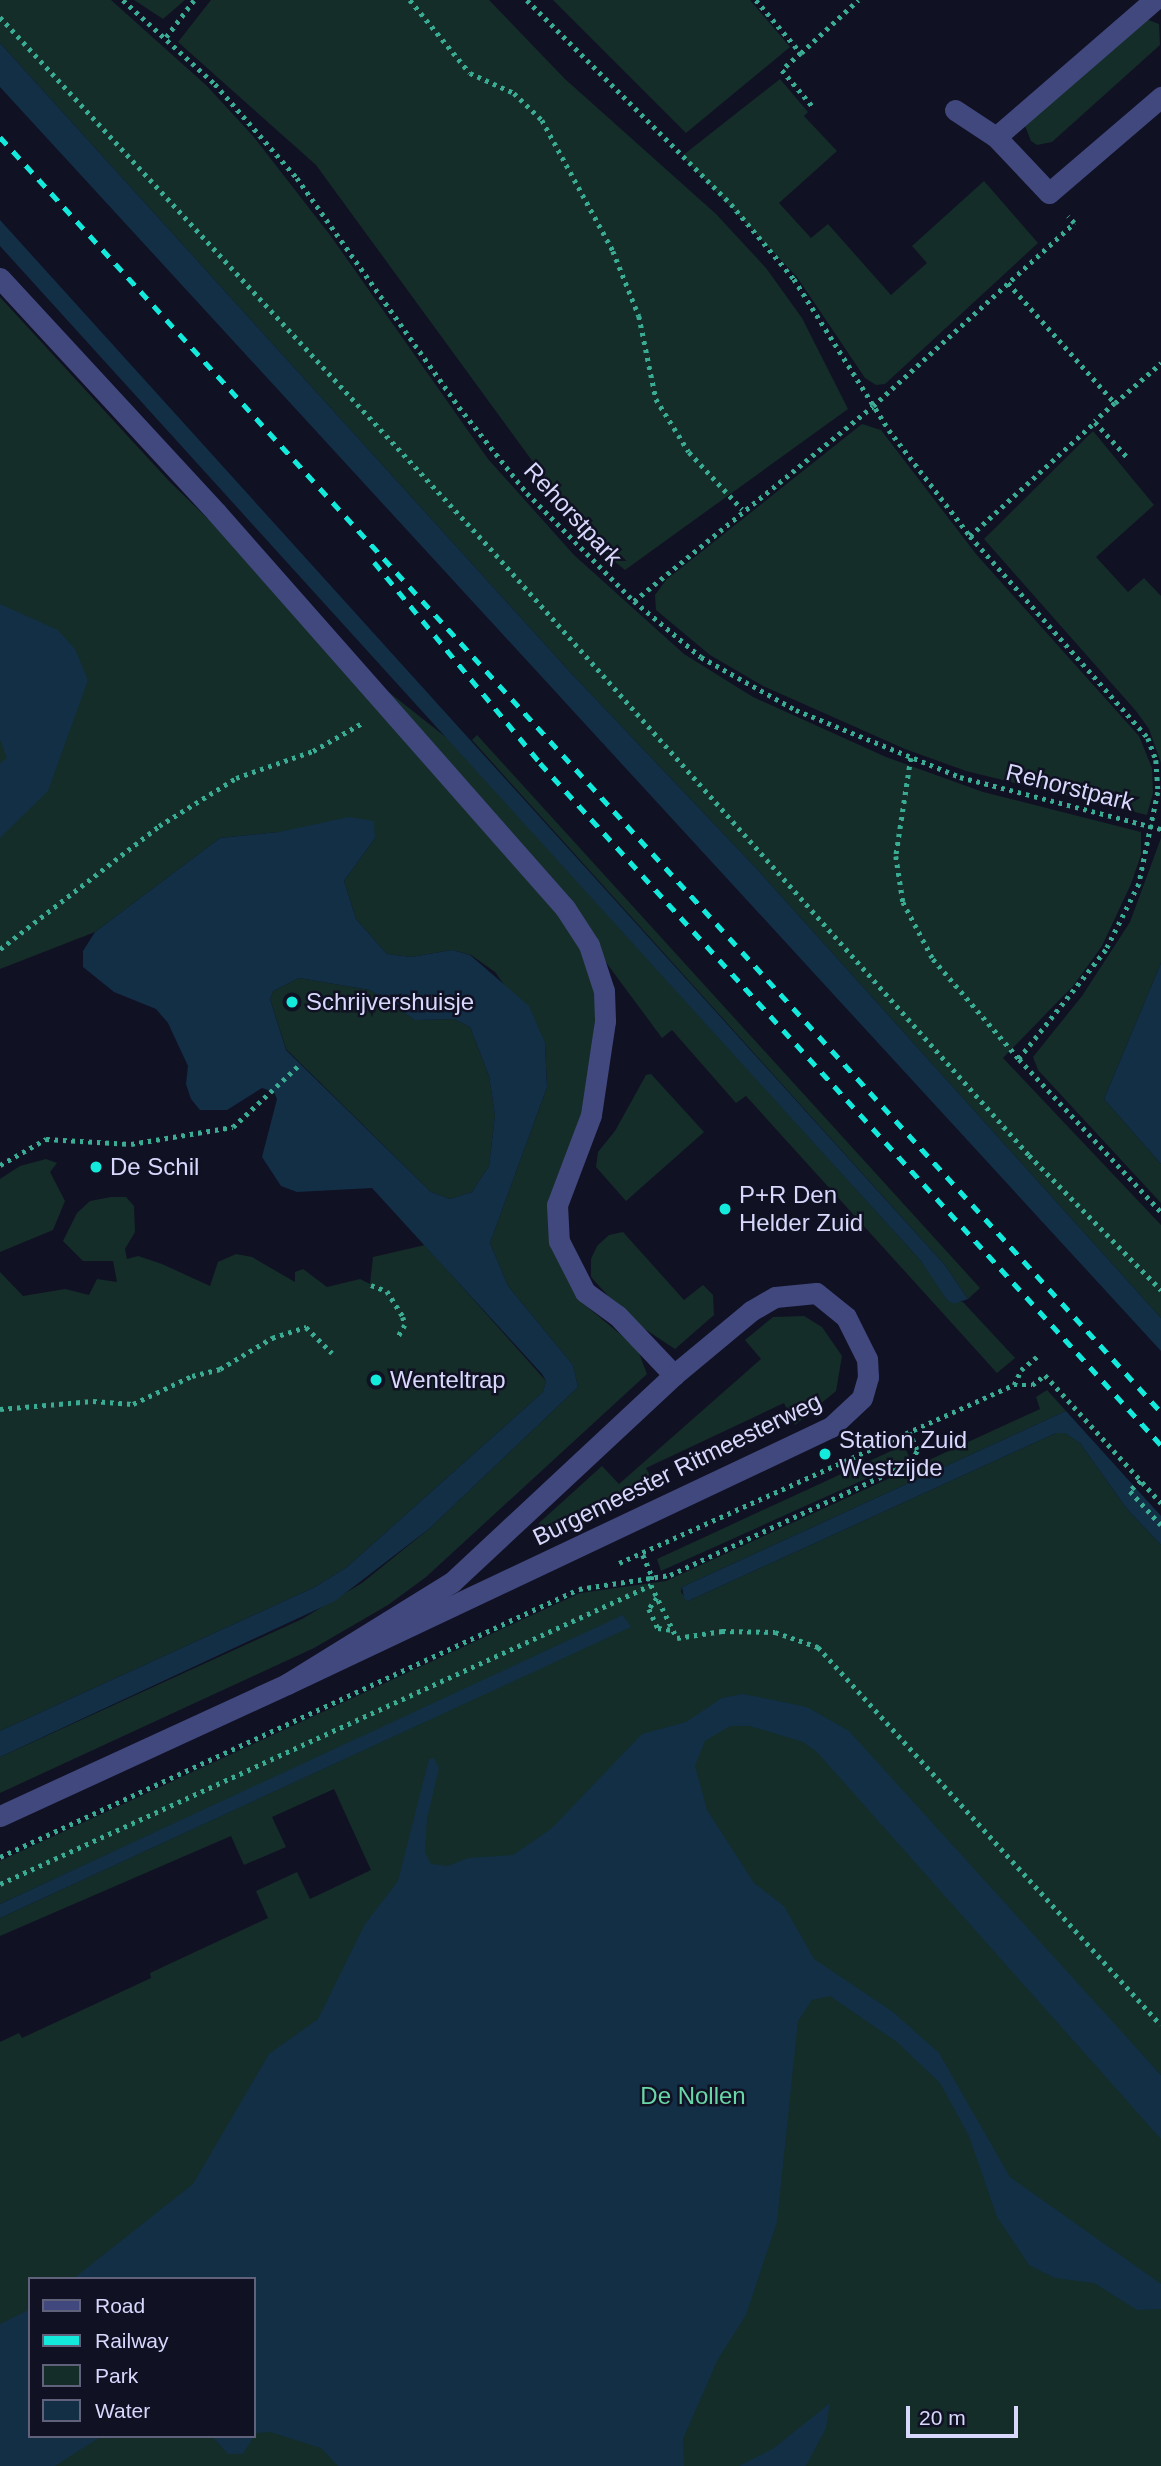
<!DOCTYPE html>
<html>
<head>
<meta charset="utf-8">
<style>
  body { margin:0 }
  #map { position:relative; width:1161px; height:2466px; overflow:hidden; background:#111124; font-family:Arial,sans-serif }
  div>[style] { position:absolute }
  .green>* { inset:0; background:#142d28 }
  .water>* { inset:0; background:#122f46 }
  .path>* { height:4.5px; margin-top:-2.25px; transform-origin:0; background:repeating-linear-gradient(90deg,#3aac93 0 3.5px,transparent 0 8.5px) }
  .minor>* { height:21px; margin:-10.5px; padding:0 10.5px; transform-origin:10.5px; border-radius:10.5px; background:#40487e }
  .rail>* { height:5px; margin-top:-2.5px; transform-origin:0; background:repeating-linear-gradient(90deg,#14eadc 0 10px,transparent 0 19px) }
  .dots>* { width:19px; height:19px; translate:-50% -50%; box-sizing:border-box; border:4px solid #111124; border-radius:50% }
  span { translate:-50% -50%; white-space:nowrap; text-align:center; line-height:1.15; -webkit-text-stroke:5px #111124; paint-order:stroke }
  .street-label { font-size:24px; color:#d7d8fc }
  .poi-label { font-size:24px; color:#d7d8fc }
  .left { translate:0 -50%; text-align:left }
  .park-label { font-size:24px; color:#69d6a8 }
  .legend { position:absolute; left:28px; top:2277px; width:228px; height:161px; box-sizing:border-box; background:#111124; border:2px solid #60617a; margin:0; padding:9px 12px; list-style:none; font-size:21px; color:#d7d8fc }
  .legend li { display:flex; align-items:center; gap:14px; height:35px }
  .legend b { width:35px; border:2px solid #60617a }
  .scale { position:absolute; left:906px; top:2406px; width:112px; height:32px; box-sizing:border-box; border:4px solid #d7d8fc; border-top:0; padding-left:9px; font-size:21px; line-height:24px; white-space:nowrap; color:#d7d8fc; -webkit-text-stroke:5px #111124; paint-order:stroke }
</style>
</head>
<body>
<div id="map">
  <div class="green">
    <i style="clip-path:polygon(0 0,111px 0,207px 86px,253px 136px,330px 235px,488px 459px,574px 555px,684px 654px,753px 697px,886px 757px,983px 792px,1141px 832px,1141px 855px,1131px 884px,1102px 946px,1073px 986px,1003px 1058px,1161px 1225px,1161px 1318px,755px 867px,571px 673px,0 43px)"></i>
    <i style="clip-path:polygon(134px 0,185px 0,163px 19px)"></i>
    <i style="clip-path:polygon(211px 0,489px 0,565px 79px,716px 214px,766px 268px,802px 318px,848px 409px,625px 570px,593px 544px,316px 165px,178px 42px)"></i>
    <i style="clip-path:polygon(553px 0,750px 0,790px 47px,686px 133px)"></i>
    <i style="clip-path:polygon(1146px 19px,1159px 24px,1160px 45px,1052px 142px,1037px 145px,1031px 141px,1025px 126px,1029px 119px)"></i>
    <i style="clip-path:polygon(780px 79px,808px 112px,804px 116px,837px 151px,779px 203px,811px 238px,828px 224px,891px 295px,927px 263px,912px 246px,984px 181px,1038px 243px,885px 384px,876px 385px,865px 378px,797px 277px,682px 156px)"></i>
    <i style="clip-path:polygon(0 297px,169px 481px,376px 682px,452px 742px,930px 1271px,947px 1300px,963px 1302px,1015px 1358px,997px 1373px,746px 1096px,736px 1103px,672px 1030px,662px 1038px,605px 961px,596px 997px,592px 1082px,550px 1204px,579px 1300px,637px 1348px,647px 1374px,426px 1577px,388px 1605px,314px 1648px,0 1793px,0 1757px,302px 1619px,362px 1583px,430px 1528px,578px 1387px,573px 1365px,508px 1286px,490px 1243px,547px 1087px,545px 1043px,495px 972px,471px 955px,452px 950px,411px 957px,387px 954px,356px 919px,344px 881px,375px 838px,279px 832px,220px 838px,95px 932px,0 969px)"></i>
    <i style="clip-path:polygon(862px 424px,881px 430px,976px 554px,1139px 736px,1152px 768px,1153px 793px,1147px 815px,966px 771px,905px 749px,763px 686px,710px 655px,656px 610px,655px 595px,666px 580px)"></i>
    <i style="clip-path:polygon(1093px 431px,1154px 505px,1096px 557px,1128px 592px,1144px 578px,1161px 596px,1161px 763px,1149px 729px,1136px 711px,984px 539px)"></i>
    <i style="clip-path:polygon(477px 735px,980px 1288px,968px 1299px,944px 1264px,472px 740px)"></i>
    <i style="clip-path:polygon(1161px 838px,1161px 963px,1104px 1099px,1161px 1164px,1161px 1203px,1038px 1070px,1033px 1057px,1082px 996px,1130px 922px)"></i>
    <i style="clip-path:polygon(299px 978px,370px 990px,415px 1020px,454px 1019px,470px 1027px,489px 1076px,495px 1115px,489px 1166px,472px 1192px,450px 1199px,431px 1192px,286px 1049px,270px 999px,273px 991px)"></i>
    <i style="clip-path:polygon(651px 1074px,704px 1132px,626px 1201px,596px 1167px,598px 1152px,615px 1131px,646px 1075px)"></i>
    <i style="clip-path:polygon(46px 1159px,57px 1163px,50px 1172px,65px 1201px,53px 1230px,0 1252px,0 1179px,20px 1166px)"></i>
    <i style="clip-path:polygon(111px 1197px,126px 1197px,134px 1206px,135px 1232px,125px 1249px,127px 1259px,138px 1256px,162px 1264px,210px 1286px,218px 1262px,236px 1254px,252px 1257px,295px 1282px,295px 1272px,303px 1269px,327px 1287px,360px 1279px,370px 1284px,373px 1257px,425px 1245px,546px 1381px,543px 1392px,347px 1567px,315px 1587px,0 1731px,0 1272px,23px 1296px,65px 1289px,89px 1295px,97px 1279px,117px 1282px,113px 1261px,83px 1261px,63px 1241px,77px 1213px,90px 1201px)"></i>
    <i style="clip-path:polygon(623px 1232px,684px 1300px,703px 1285px,713px 1295px,714px 1315px,675px 1349px,628px 1318px,591px 1277px,591px 1259px,597px 1246px,609px 1235px)"></i>
    <i style="clip-path:polygon(804px 1316px,822px 1327px,842px 1356px,836px 1391px,795px 1425px,784px 1403px,646px 1468px,657px 1490px,546px 1539px,537px 1533px,539px 1523px,602px 1466px,619px 1484px,761px 1359px,745px 1340px,773px 1317px)"></i>
    <i style="clip-path:polygon(evenodd,1047px 1390px,1066px 1411px,682px 1587px,681px 1592px,688px 1601px,1056px 1433px,1065px 1433px,1080px 1443px,1127px 1509px,1161px 1545px,1161px 2075px,1081px 1989px,1161px 2090px,1161px 2466px,0 2466px,0 2042px,19px 2033px,22px 2038px,151px 1978px,150px 1973px,268px 1918px,256px 1891px,297px 1872px,310px 1899px,371px 1870px,334px 1789px,272px 1817px,286px 1847px,244px 1865px,231px 1836px,0 1936px,0 1918px,424px 1722px,626px 1616px,0 1904px,0 1861px,580px 1593px,666px 1581px,1040px 1409px,1036px 1397px,1047px 1390px,30px 2279px,254px 2279px,254px 2436px,30px 2436px,30px 2279px)"></i>
    <i style="clip-path:polygon(904px 1445px,910px 1459px,661px 1571px,657px 1559px)"></i>
  </div>
  <div class="water">
    <i style="clip-path:polygon(0 43px,571px 673px,755px 867px,1161px 1318px,1161px 1351px,0 87px)"></i>
    <i style="clip-path:polygon(0 220px,944px 1264px,968px 1299px,954px 1304px,947px 1300px,921px 1261px,0 246px)"></i>
    <i style="clip-path:polygon(0 604px,58px 630px,75px 649px,88px 680px,48px 791px,0 838px,0 763px,7px 758px,0 740px)"></i>
    <i style="clip-path:polygon(evenodd,349px 817px,374px 821px,375px 838px,344px 881px,356px 919px,387px 954px,411px 957px,452px 950px,470px 955px,529px 1006px,545px 1043px,547px 1087px,490px 1243px,508px 1286px,573px 1365px,578px 1387px,430px 1528px,335px 1601px,0 1757px,0 1731px,315px 1587px,347px 1567px,543px 1392px,546px 1381px,542px 1374px,372px 1188px,297px 1192px,281px 1186px,262px 1157px,277px 1099px,274px 1092px,262px 1088px,227px 1110px,200px 1110px,191px 1099px,186px 1084px,188px 1066px,168px 1023px,156px 1009px,114px 992px,83px 967px,83px 951px,95px 932px,220px 838px,279px 832px,349px 817px,299px 978px,370px 990px,415px 1020px,454px 1019px,470px 1027px,489px 1076px,495px 1115px,489px 1166px,472px 1192px,450px 1199px,431px 1192px,286px 1050px,270px 999px,273px 991px,299px 978px)"></i>
    <i style="clip-path:polygon(1161px 963px,1161px 1164px,1104px 1099px)"></i>
    <i style="clip-path:polygon(1066px 1411px,1161px 1516px,1161px 1545px,1127px 1509px,1080px 1443px,1065px 1433px,1056px 1433px,688px 1601px,684px 1598px,682px 1587px)"></i>
    <i style="clip-path:polygon(623px 1615px,631px 1627px,0 1918px,0 1904px)"></i>
    <i style="clip-path:polygon(743px 1694px,807px 1707px,849px 1731px,1161px 2075px,1161px 2139px,817px 1752px,803px 1742px,750px 1726px,730px 1726px,705px 1741px,695px 1766px,707px 1810px,754px 1883px,784px 1906px,814px 1959px,893px 2012px,939px 2053px,1010px 2177px,1161px 2284px,1161px 2309px,1137px 2310px,1094px 2283px,1055px 2278px,1029px 2265px,997px 2217px,969px 2136px,940px 2083px,897px 2042px,830px 1996px,812px 2000px,798px 2021px,777px 2222px,746px 2315px,718px 2359px,683px 2439px,684px 2466px,338px 2466px,321px 2448px,270px 2432px,256px 2433px,243px 2454px,228px 2454px,212px 2436px,254px 2436px,254px 2279px,73px 2279px,193px 2184px,269px 2054px,318px 2019px,365px 1924px,398px 1881px,429px 1759px,434px 1758px,439px 1768px,427px 1819px,425px 1852px,431px 1864px,448px 1866px,468px 1858px,513px 1855px,551px 1829px,642px 1734px,686px 1722px,722px 1698px)"></i>
    <i style="clip-path:polygon(30px 2309px,30px 2436px,102px 2436px,55px 2466px,0 2466px,0 2324px)"></i>
    <i style="clip-path:polygon(830px 2403px,826px 2428px,806px 2466px,739px 2466px,774px 2448px)"></i>
  </div>
  <div class="path">
    <i style="left:123px;top:0;width:125px;rotate:42.4deg"></i>
    <i style="left:215px;top:84px;width:125px;rotate:48.9deg"></i>
    <i style="left:297px;top:178px;width:281px;rotate:54.7deg"></i>
    <i style="left:459px;top:407px;width:110px;rotate:51.7deg"></i>
    <i style="left:527px;top:493px;width:152px;rotate:45.3deg"></i>
    <i style="left:634px;top:601px;width:87px;rotate:39.9deg"></i>
    <i style="left:701px;top:657px;width:109px;rotate:29.2deg"></i>
    <i style="left:796px;top:710px;width:177px;rotate:22.2deg"></i>
    <i style="left:960px;top:777px;width:208px;rotate:14.5deg"></i>
    <i style="left:410px;top:0;width:94px;rotate:50.6deg"></i>
    <i style="left:470px;top:73px;width:48px;rotate:24.4deg"></i>
    <i style="left:514px;top:93px;width:39px;rotate:44deg"></i>
    <i style="left:542px;top:120px;width:149px;rotate:61.5deg"></i>
    <i style="left:613px;top:251px;width:70px;rotate:68.2deg"></i>
    <i style="left:639px;top:316px;width:85px;rotate:78.4deg"></i>
    <i style="left:656px;top:399px;width:62px;rotate:58.1deg"></i>
    <i style="left:689px;top:452px;width:78px;rotate:47.1deg"></i>
    <i style="left:527px;top:0;width:288px;rotate:45deg"></i>
    <i style="left:731px;top:204px;width:98px;rotate:50deg"></i>
    <i style="left:794px;top:279px;width:178px;rotate:57.8deg"></i>
    <i style="left:889px;top:430px;width:133px;rotate:52.6deg"></i>
    <i style="left:970px;top:536px;width:269px;rotate:48.6deg"></i>
    <i style="left:1148px;top:738px;width:23px;rotate:70deg"></i>
    <i style="left:1156px;top:760px;width:32px;rotate:86deg"></i>
    <i style="left:1158px;top:792px;width:94px;rotate:101.7deg"></i>
    <i style="left:1139px;top:884px;width:74px;rotate:116.6deg"></i>
    <i style="left:1106px;top:950px;width:139px;rotate:128.6deg"></i>
    <i style="left:1019px;top:1059px;width:209px;rotate:47.1deg"></i>
    <i style="left:756px;top:0;width:70px;rotate:49.7deg"></i>
    <i style="left:801px;top:53px;width:25px;rotate:138deg"></i>
    <i style="left:782px;top:70px;width:48px;rotate:50deg"></i>
    <i style="left:0;top:17px;width:723px;rotate:47.3deg"></i>
    <i style="left:490px;top:548px;width:812px;rotate:48.4deg"></i>
    <i style="left:1029px;top:1155px;width:189px;rotate:45.6deg"></i>
    <i style="left:166px;top:37px;width:46px;rotate:-52.9deg"></i>
    <i style="left:801px;top:53px;width:78px;rotate:-42.9deg"></i>
    <i style="left:1008px;top:283px;width:161px;rotate:48.3deg"></i>
    <i style="left:1115px;top:403px;width:27px;rotate:138deg"></i>
    <i style="left:1115px;top:403px;width:61px;rotate:-41deg"></i>
    <i style="left:970px;top:536px;width:169px;rotate:-42.4deg"></i>
    <i style="left:1095px;top:422px;width:49px;rotate:47.5deg"></i>
    <i style="left:634px;top:601px;width:308px;rotate:-39.2deg"></i>
    <i style="left:873px;top:406px;width:272px;rotate:-42.3deg"></i>
    <i style="left:1074px;top:223px;width:9px;rotate:-131deg"></i>
    <i style="left:911px;top:758px;width:99px;rotate:98.7deg"></i>
    <i style="left:896px;top:856px;width:47px;rotate:81.3deg"></i>
    <i style="left:903px;top:902px;width:64px;rotate:62.2deg"></i>
    <i style="left:933px;top:959px;width:132px;rotate:49.3deg"></i>
    <i style="left:0;top:949px;width:201px;rotate:-37.7deg"></i>
    <i style="left:159px;top:826px;width:91px;rotate:-31.9deg"></i>
    <i style="left:236px;top:778px;width:82px;rotate:-19.3deg"></i>
    <i style="left:313px;top:751px;width:56px;rotate:-29.7deg"></i>
    <i style="left:0;top:1165px;width:53px;rotate:-29.5deg"></i>
    <i style="left:46px;top:1139px;width:85px;rotate:3.4deg"></i>
    <i style="left:131px;top:1144px;width:103px;rotate:-9.5deg"></i>
    <i style="left:233px;top:1127px;width:92px;rotate:-43.2deg"></i>
    <i style="left:371px;top:1285px;width:17px;rotate:21deg"></i>
    <i style="left:387px;top:1291px;width:31px;rotate:58deg"></i>
    <i style="left:403px;top:1317px;width:8px;rotate:76deg"></i>
    <i style="left:405px;top:1325px;width:16px;rotate:120deg"></i>
    <i style="left:1014px;top:1385px;width:17px;rotate:-65deg"></i>
    <i style="left:1021px;top:1370px;width:25px;rotate:-40deg"></i>
    <i style="left:0;top:1409px;width:93px;rotate:-4.9deg"></i>
    <i style="left:93px;top:1401px;width:40px;rotate:4.3deg"></i>
    <i style="left:133px;top:1404px;width:65px;rotate:-25.4deg"></i>
    <i style="left:192px;top:1376px;width:29px;rotate:-14deg"></i>
    <i style="left:220px;top:1369px;width:61px;rotate:-30.8deg"></i>
    <i style="left:272px;top:1338px;width:36px;rotate:-18deg"></i>
    <i style="left:306px;top:1327px;width:37px;rotate:45deg"></i>
    <i style="left:1141px;top:1481px;width:15px;rotate:138deg"></i>
    <i style="left:1130px;top:1491px;width:46px;rotate:47.6deg"></i>
    <i style="left:643px;top:1555px;width:23px;rotate:67deg"></i>
    <i style="left:652px;top:1576px;width:9px;rotate:96deg"></i>
    <i style="left:651px;top:1585px;width:59px;rotate:63.9deg"></i>
    <i style="left:677px;top:1638px;width:46px;rotate:-8.8deg"></i>
    <i style="left:722px;top:1631px;width:53px;rotate:1.1deg"></i>
    <i style="left:775px;top:1632px;width:46px;rotate:19.2deg"></i>
    <i style="left:818px;top:1647px;width:510px;rotate:47.78deg"></i>
    <i style="left:619px;top:1563px;width:433px;rotate:-24.3deg"></i>
    <i style="left:1014px;top:1385px;width:18px"></i>
    <i style="left:1032px;top:1385px;width:16px;rotate:-38deg"></i>
    <i style="left:1045px;top:1375px;width:173px;rotate:47.8deg"></i>
    <i style="left:657px;top:1598px;width:14px;rotate:126deg"></i>
    <i style="left:649px;top:1609px;width:21px;rotate:65deg"></i>
    <i style="left:658px;top:1628px;width:15px;rotate:8deg"></i>
    <i style="left:0;top:1857px;width:638px;rotate:-24.84deg"></i>
    <i style="left:579px;top:1589px;width:92px;rotate:-8.7deg"></i>
    <i style="left:670px;top:1575px;width:267px;rotate:-25deg"></i>
    <i style="left:912px;top:1462px;width:13px;rotate:-67deg"></i>
    <i style="left:917px;top:1450px;width:19px;rotate:-115deg"></i>
    <i style="left:0;top:1884px;width:716px;rotate:-24.67deg"></i>
  </div>
  <div class="minor">
    <i style="left:955px;top:110px;width:49px;rotate:33.4deg"></i>
    <i style="left:996px;top:137px;width:77px;rotate:46.6deg"></i>
    <i style="left:1049px;top:193px;width:148px;rotate:-40.6deg"></i>
    <i style="left:996px;top:137px;width:209px;rotate:-40.9deg"></i>
    <i style="left:0;top:278px;width:318px;rotate:47.3deg"></i>
    <i style="left:216px;top:512px;width:528px;rotate:48.61deg"></i>
    <i style="left:565px;top:908px;width:44px;rotate:57deg"></i>
    <i style="left:589px;top:945px;width:48px;rotate:71.9deg"></i>
    <i style="left:604px;top:991px;width:30px;rotate:88deg"></i>
    <i style="left:605px;top:1021px;width:95px;rotate:98.5deg"></i>
    <i style="left:591px;top:1115px;width:96px;rotate:110.7deg"></i>
    <i style="left:557px;top:1205px;width:36px;rotate:87deg"></i>
    <i style="left:559px;top:1241px;width:57px;rotate:63deg"></i>
    <i style="left:585px;top:1292px;width:39px;rotate:36deg"></i>
    <i style="left:617px;top:1315px;width:83px;rotate:46.5deg"></i>
    <i style="left:0;top:1816px;width:316px;rotate:-24.7deg"></i>
    <i style="left:287px;top:1684px;width:602px;rotate:-25.29deg"></i>
    <i style="left:831px;top:1427px;width:42px;rotate:-43.1deg"></i>
    <i style="left:862px;top:1398px;width:22px;rotate:-74deg"></i>
    <i style="left:868px;top:1377px;width:18px;rotate:-93deg"></i>
    <i style="left:867px;top:1359px;width:47px;rotate:-116.6deg"></i>
    <i style="left:846px;top:1317px;width:38px;rotate:-141deg"></i>
    <i style="left:816px;top:1293px;width:41px;rotate:174.4deg"></i>
    <i style="left:775px;top:1297px;width:28px;rotate:150deg"></i>
    <i style="left:751px;top:1311px;width:100px;rotate:140.3deg"></i>
    <i style="left:674px;top:1375px;width:304px;rotate:137deg"></i>
    <i style="left:452px;top:1582px;width:194px;rotate:148.3deg"></i>
  </div>
  <div class="rail">
    <i style="left:0;top:137px;width:1724px;rotate:47.68deg"></i>
    <i style="left:374px;top:562px;width:261px;rotate:50.4deg"></i>
    <i style="left:540px;top:763px;width:922px;rotate:47.68deg"></i>
  </div>
  <div class="dots">
    <i style="left:292px;top:1002px;background:#14eadc"></i>
    <i style="left:96px;top:1167px;background:#14eadc"></i>
    <i style="left:725px;top:1209px;background:#14eadc"></i>
    <i style="left:376px;top:1380px;background:#14eadc"></i>
    <i style="left:825px;top:1454px;background:#14eadc"></i>
  </div>
  <div class="street-label">
    <span style="left:573px;top:514px;rotate:47deg">Rehorstpark</span>
    <span style="left:1070px;top:787px;rotate:14deg">Rehorstpark</span>
    <span style="left:677px;top:1469px;rotate:-26deg">Burgemeester Ritmeesterweg</span>
  </div>
  <div class="poi-label">
    <span class="left" style="left:306px;top:1002px">Schrijvershuisje</span>
    <span class="left" style="left:110px;top:1167px">De Schil</span>
    <span class="left" style="left:739px;top:1209px">P+R Den<br>Helder Zuid</span>
    <span class="left" style="left:390px;top:1380px">Wenteltrap</span>
    <span class="left" style="left:839px;top:1454px">Station Zuid<br>Westzijde</span>
  </div>
  <div class="park-label">
    <span style="left:693px;top:2096px">De Nollen</span>
  </div>
  <ul class="legend">
  <li><b style="height:9px;background:#40487e"></b>Road</li>
  <li><b style="height:9px;background:#14eadc"></b>Railway</li>
  <li><b style="height:19px;background:#142d28"></b>Park</li>
  <li><b style="height:19px;background:#122f46"></b>Water</li>
  </ul>
  <div class="scale">20 m</div>
</div>
</body>
</html>
